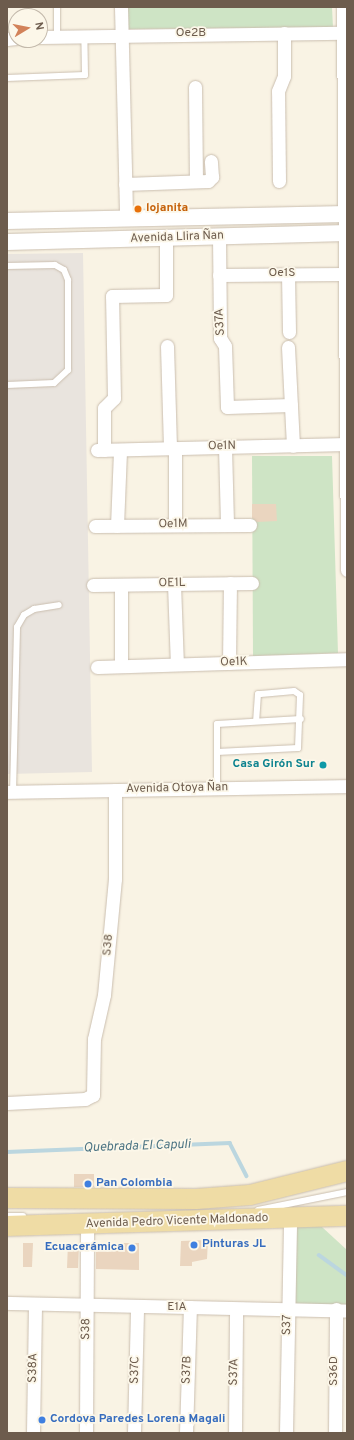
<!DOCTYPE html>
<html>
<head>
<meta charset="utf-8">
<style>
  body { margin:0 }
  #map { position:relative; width:354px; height:1440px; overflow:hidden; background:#f9f3e4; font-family:Overpass,sans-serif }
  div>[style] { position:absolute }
  .industrial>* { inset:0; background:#e9e4de }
  .green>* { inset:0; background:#cee4c5 }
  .stream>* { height:3.5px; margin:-1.75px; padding:0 1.75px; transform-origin:1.75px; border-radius:1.75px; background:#bbd6df }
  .building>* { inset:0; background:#ead5bf }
  .roads { filter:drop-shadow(0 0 1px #cabeaf) drop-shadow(0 0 1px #cabeaf) }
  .service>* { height:6px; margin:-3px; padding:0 3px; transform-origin:3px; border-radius:3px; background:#fff }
  .minor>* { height:13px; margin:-6.5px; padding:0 6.5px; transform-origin:6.5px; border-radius:6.5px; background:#fff }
  .tertiary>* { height:16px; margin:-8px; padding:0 8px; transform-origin:8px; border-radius:8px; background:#fff }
  .primary>* { height:20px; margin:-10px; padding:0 10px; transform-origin:10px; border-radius:10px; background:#efdca5 }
  .dots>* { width:11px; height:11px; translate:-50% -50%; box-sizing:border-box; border:2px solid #fcf7e9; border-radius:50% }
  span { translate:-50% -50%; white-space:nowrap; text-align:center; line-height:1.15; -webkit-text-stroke:3.5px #fcf7e9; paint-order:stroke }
  .street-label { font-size:12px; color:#6d5c4d }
  .food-label { font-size:12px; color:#c56008; font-weight:700 }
  .left { translate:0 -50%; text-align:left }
  .culture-label { font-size:12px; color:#0d838f; font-weight:700 }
  .right { translate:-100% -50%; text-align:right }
  .shop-label { font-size:12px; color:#366cbe; font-weight:700 }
  .water-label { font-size:13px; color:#4d7584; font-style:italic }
  .frame { position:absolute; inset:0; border:8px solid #6d5c4d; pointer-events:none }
  .north { position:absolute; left:8px; top:8px; width:40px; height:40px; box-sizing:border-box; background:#fcf7e9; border:1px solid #c3b9ab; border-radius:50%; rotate:80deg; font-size:11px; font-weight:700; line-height:16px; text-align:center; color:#6d5c4d }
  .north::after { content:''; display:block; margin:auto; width:14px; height:18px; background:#d28259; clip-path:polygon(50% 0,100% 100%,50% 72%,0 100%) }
</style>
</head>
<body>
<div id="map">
  <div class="industrial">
    <i style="clip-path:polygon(83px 253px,92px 772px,7px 774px,7px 254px)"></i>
  </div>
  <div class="green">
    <i style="clip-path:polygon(127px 7px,332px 7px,333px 28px,127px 29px)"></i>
    <i style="clip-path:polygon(252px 456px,332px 456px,338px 653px,253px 656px)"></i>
    <i style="clip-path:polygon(295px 1223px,322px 1227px,347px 1250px,347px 1305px,295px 1305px)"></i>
  </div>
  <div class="stream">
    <i style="left:7px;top:1152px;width:223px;rotate:-2.3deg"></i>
    <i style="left:230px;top:1143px;width:37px;rotate:63deg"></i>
    <i style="left:319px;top:1255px;width:34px;rotate:36deg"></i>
  </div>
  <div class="building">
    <i style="clip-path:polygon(252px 504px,276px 504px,277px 521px,257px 522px,252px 518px)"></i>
    <i style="clip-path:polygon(74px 1174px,94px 1174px,94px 1187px,74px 1187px)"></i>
    <i style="clip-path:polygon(208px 1240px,207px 1259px,192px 1262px,192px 1266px,180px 1266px,181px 1241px)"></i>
    <i style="clip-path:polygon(23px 1243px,33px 1243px,32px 1267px,23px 1267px)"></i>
    <i style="clip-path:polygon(68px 1243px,79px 1243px,78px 1268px,67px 1268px)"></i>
    <i style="clip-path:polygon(96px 1243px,139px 1243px,139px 1270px,96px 1269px)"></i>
  </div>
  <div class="roads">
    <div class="service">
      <i style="left:57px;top:7px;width:29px;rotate:90deg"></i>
      <i style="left:7px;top:78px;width:78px;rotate:-2.2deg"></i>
      <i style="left:85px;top:75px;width:39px;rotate:-91deg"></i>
      <i style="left:7px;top:266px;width:48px;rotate:-1.2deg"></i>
      <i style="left:55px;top:265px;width:10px;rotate:29deg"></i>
      <i style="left:64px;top:270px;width:11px;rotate:68deg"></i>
      <i style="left:68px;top:280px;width:90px;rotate:90deg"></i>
      <i style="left:68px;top:370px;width:19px;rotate:137deg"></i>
      <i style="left:54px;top:383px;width:47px;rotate:177.6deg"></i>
      <i style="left:217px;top:752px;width:81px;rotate:-2.8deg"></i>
      <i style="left:298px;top:748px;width:53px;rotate:-87.8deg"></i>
      <i style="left:300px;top:695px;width:7px;rotate:-146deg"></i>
      <i style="left:294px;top:691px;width:36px;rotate:175deg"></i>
      <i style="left:258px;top:694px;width:27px;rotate:94deg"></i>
      <i style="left:217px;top:788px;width:64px;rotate:-90deg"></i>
      <i style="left:217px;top:724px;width:84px;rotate:-3.4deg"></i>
      <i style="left:13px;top:792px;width:165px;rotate:-88.6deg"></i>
      <i style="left:17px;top:627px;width:14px;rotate:-60deg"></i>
      <i style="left:24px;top:615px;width:12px;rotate:-31deg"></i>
      <i style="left:34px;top:609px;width:25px;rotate:-9deg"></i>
      <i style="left:258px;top:1210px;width:91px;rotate:-11.4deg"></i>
      <i style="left:7px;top:1216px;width:16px"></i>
    </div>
    <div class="minor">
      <i style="left:121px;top:7px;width:212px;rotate:88.6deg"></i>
      <i style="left:343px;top:7px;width:563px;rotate:89.59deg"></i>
      <i style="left:40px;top:37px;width:303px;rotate:-0.8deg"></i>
      <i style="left:7px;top:39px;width:9px;rotate:-6deg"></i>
      <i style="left:195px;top:87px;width:94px;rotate:89.4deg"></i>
      <i style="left:279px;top:181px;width:90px;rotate:-90.6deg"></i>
      <i style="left:278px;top:91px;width:16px;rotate:-68deg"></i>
      <i style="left:284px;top:76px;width:43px;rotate:-90deg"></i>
      <i style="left:125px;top:184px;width:83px;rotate:-2.1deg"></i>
      <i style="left:208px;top:181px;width:6px;rotate:-45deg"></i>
      <i style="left:212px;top:177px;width:16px;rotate:-94deg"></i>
      <i style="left:219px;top:236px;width:102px;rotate:89.4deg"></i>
      <i style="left:220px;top:338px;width:9px;rotate:58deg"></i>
      <i style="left:225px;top:346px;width:61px;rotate:88.1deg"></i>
      <i style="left:227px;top:407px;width:64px;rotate:-1.8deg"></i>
      <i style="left:288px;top:274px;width:58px;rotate:89deg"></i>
      <i style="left:219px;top:275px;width:125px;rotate:-0.5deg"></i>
      <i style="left:167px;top:346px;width:102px;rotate:88.3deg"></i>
      <i style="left:288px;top:347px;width:99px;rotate:87.1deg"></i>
      <i style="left:225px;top:447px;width:78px;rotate:88.5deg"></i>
      <i style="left:97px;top:450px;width:250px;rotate:-1.4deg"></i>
      <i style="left:104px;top:450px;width:42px;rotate:-90deg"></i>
      <i style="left:104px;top:408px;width:14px;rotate:-45deg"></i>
      <i style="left:114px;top:398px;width:102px;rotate:-91.1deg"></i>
      <i style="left:112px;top:296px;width:54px;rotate:-1.1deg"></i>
      <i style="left:166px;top:295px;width:57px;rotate:-90deg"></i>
      <i style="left:175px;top:525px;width:77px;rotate:-90deg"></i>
      <i style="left:95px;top:526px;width:155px;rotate:-0.4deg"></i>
      <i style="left:117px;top:526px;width:76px;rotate:-87.7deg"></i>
      <i style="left:174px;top:584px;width:80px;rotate:87.9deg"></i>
      <i style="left:93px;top:585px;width:159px;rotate:-0.7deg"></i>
      <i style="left:121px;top:585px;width:81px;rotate:90deg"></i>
      <i style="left:229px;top:663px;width:80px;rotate:-89.3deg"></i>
      <i style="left:97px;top:667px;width:250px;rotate:-1.8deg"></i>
      <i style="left:7px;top:792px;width:340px;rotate:-1deg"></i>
      <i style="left:7px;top:1103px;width:78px;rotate:-2.9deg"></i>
      <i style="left:85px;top:1099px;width:9px;rotate:-27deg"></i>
      <i style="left:93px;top:1095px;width:56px;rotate:-89deg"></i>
      <i style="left:94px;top:1039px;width:45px;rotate:-77.2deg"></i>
      <i style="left:104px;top:995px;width:117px;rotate:-84.6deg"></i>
      <i style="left:115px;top:879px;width:89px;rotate:-90deg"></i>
      <i style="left:7px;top:1303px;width:340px;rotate:1.3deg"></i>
      <i style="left:33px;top:1433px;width:129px;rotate:-89.1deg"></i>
      <i style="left:86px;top:1433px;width:207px;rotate:-89.7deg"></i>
      <i style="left:134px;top:1433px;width:125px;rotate:-88.6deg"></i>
      <i style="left:186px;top:1433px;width:126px;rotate:-88.2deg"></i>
      <i style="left:235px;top:1433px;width:123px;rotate:-89.5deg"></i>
      <i style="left:286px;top:1433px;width:216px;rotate:-88.9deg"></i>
      <i style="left:335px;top:1433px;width:124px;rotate:-89.5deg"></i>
    </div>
    <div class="tertiary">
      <i style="left:7px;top:221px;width:340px;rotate:-1.2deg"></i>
      <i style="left:7px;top:242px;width:340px;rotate:-1.5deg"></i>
    </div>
    <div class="primary">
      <i style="left:7px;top:1198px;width:189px;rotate:0.3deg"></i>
      <i style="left:196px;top:1199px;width:54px;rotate:-4.2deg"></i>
      <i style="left:250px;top:1195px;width:100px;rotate:-13.9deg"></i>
      <i style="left:7px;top:1226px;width:340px;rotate:-1.7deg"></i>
    </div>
  </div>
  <div class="dots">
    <i style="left:138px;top:209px;background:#e8710a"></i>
    <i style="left:323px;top:765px;background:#0f9aa8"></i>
    <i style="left:88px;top:1184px;background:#3f7fe0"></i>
    <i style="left:194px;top:1245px;background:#3f7fe0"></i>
    <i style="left:132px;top:1248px;background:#3f7fe0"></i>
    <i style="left:42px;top:1420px;background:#3f7fe0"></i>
  </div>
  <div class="street-label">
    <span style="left:191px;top:34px">Oe2B</span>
    <span style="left:177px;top:238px;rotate:-2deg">Avenida Llira Ñan</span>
    <span style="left:282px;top:274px">Oe1S</span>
    <span style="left:221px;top:322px;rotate:-94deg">S37A</span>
    <span style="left:222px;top:447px;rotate:-1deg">Oe1N</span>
    <span style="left:173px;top:525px;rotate:-1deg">Oe1M</span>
    <span style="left:172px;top:584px;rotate:-1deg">OE1L</span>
    <span style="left:234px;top:663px;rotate:-2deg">Oe1K</span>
    <span style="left:177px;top:789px;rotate:-1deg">Avenida Otoya Ñan</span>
    <span style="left:109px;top:945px;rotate:-85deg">S38</span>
    <span style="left:177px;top:1222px;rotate:-2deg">Avenida Pedro Vicente Maldonado</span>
    <span style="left:177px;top:1308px">E1A</span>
    <span style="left:288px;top:1325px;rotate:-89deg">S37</span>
    <span style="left:87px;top:1329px;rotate:-89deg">S38</span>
    <span style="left:34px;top:1368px;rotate:-89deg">S38A</span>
    <span style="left:136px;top:1370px;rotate:-89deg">S37C</span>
    <span style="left:188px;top:1370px;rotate:-88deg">S37B</span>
    <span style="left:335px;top:1371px;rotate:-90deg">S36D</span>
    <span style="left:235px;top:1372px;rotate:-89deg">S37A</span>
  </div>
  <div class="food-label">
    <span class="left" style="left:146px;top:209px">lojanita</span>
  </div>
  <div class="culture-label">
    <span class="right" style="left:315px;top:765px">Casa Girón Sur</span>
  </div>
  <div class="shop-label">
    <span class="left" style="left:96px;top:1184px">Pan Colombia</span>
    <span class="left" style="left:202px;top:1245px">Pinturas JL</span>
    <span class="right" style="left:124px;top:1248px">Ecuacerámica</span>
    <span class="left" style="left:50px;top:1420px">Cordova Paredes Lorena Magali</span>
  </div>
  <div class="water-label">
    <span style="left:137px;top:1147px;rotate:-2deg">Quebrada El Capuli</span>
  </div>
  <div class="frame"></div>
  <div class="north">N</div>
</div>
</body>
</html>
